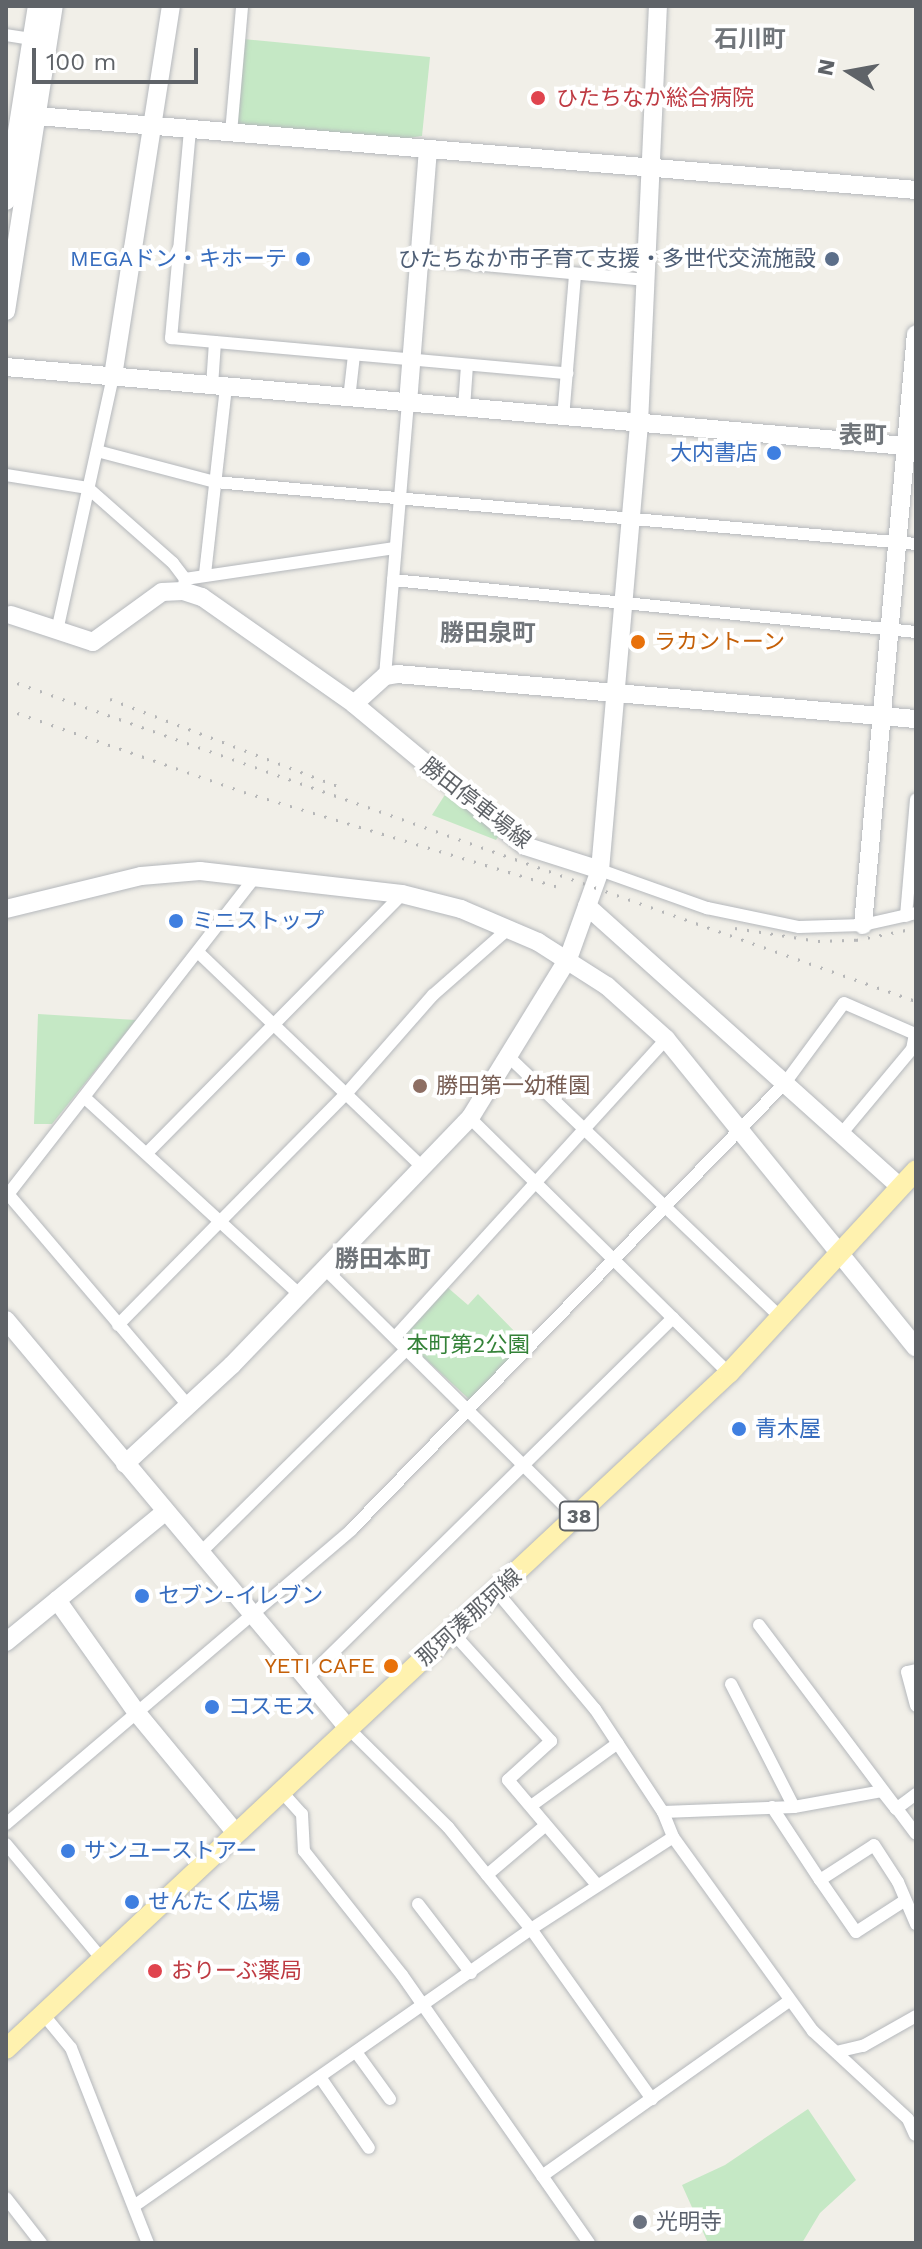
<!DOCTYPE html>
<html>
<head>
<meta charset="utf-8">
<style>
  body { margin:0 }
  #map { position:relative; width:922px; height:2249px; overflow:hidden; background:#f1efe8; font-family:"Work Sans","Noto Sans JP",sans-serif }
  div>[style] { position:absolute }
  .green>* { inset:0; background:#c5e8c5 }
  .roads { filter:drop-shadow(0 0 2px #b5b8bc) drop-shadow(0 0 2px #b5b8bc) }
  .street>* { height:12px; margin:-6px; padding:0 6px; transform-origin:6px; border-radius:6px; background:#fff }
  .secondary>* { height:18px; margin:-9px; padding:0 9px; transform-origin:9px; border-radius:9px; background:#fff }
  .primary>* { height:20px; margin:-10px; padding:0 10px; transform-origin:10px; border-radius:10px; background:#fff2af }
  .rail>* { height:3px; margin-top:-1.5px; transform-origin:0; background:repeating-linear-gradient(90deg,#b6b7b8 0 2px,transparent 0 12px) }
  .dots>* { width:22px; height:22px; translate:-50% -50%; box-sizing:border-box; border:4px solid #fff; border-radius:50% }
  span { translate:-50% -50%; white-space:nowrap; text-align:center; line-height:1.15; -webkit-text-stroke:8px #fff; paint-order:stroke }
  .shield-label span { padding:2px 6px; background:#fff; border:2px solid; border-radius:6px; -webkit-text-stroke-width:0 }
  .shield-label { font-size:20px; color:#5f6368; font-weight:700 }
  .health-label { font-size:22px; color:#be3a42 }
  .left { translate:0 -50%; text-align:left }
  .shop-label { font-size:22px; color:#366cbe }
  .right { translate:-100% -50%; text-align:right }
  .service-label { font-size:22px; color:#4e5e75 }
  .food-label { font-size:22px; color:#c56008 }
  .street-label { font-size:22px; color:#5f6368 }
  .education-label { font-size:22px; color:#785e54 }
  .park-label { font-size:22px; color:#348238 }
  .worship-label { font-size:22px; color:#5b616d }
  .neighbourhood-label { font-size:24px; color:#70757a; font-weight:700 }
  .frame { position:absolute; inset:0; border:8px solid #5f6368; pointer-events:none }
  .north { position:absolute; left:810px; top:32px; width:80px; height:80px; -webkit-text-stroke:6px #fff; paint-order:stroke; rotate:281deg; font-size:22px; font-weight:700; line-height:32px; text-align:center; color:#5f6368 }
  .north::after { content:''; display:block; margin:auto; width:28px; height:36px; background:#5f6368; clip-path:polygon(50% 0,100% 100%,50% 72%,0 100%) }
  .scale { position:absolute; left:32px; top:48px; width:166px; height:36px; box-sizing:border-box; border:4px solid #5f6368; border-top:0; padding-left:10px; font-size:24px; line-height:28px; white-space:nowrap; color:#5f6368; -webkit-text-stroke:6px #fff; paint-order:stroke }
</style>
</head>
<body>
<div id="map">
  <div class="green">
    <i style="clip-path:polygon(243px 39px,430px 57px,422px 136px,395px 140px,234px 124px)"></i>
    <i style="clip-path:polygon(448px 790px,501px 832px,496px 840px,432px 815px)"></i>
    <i style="clip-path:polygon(38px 1014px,136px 1020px,52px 1124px,34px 1124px)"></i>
    <i style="clip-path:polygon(447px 1287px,468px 1305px,478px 1294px,526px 1343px,470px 1400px,405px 1340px,405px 1330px)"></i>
    <i style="clip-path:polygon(808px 2109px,856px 2180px,820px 2213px,802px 2243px,708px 2243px,682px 2185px,725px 2165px)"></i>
  </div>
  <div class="roads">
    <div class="street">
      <i style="left:6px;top:35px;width:26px;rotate:9deg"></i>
      <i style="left:190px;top:130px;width:209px;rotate:95.2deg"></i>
      <i style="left:171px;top:338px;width:398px;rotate:5.1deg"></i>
      <i style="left:231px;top:133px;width:127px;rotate:-85deg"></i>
      <i style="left:420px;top:259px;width:227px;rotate:5.3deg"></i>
      <i style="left:212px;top:386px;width:44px;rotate:-86.1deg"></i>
      <i style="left:349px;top:399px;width:44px;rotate:-83.5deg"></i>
      <i style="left:464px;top:408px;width:43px;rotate:-86deg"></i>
      <i style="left:563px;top:418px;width:144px;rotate:-85.2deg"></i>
      <i style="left:97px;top:451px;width:122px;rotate:14.7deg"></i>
      <i style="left:215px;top:482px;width:704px;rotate:5.05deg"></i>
      <i style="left:6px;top:475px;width:83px;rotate:9deg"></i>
      <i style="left:88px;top:488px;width:113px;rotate:41.4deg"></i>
      <i style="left:173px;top:563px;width:20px;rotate:53deg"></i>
      <i style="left:185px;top:579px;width:12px;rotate:99deg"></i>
      <i style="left:205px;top:574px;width:188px;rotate:-83.6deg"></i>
      <i style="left:185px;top:579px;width:212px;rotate:-8.4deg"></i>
      <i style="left:393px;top:580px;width:526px;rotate:5.68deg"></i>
      <i style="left:57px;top:631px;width:261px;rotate:-77.6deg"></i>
      <i style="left:385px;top:676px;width:274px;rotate:-85.2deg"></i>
      <i style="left:600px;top:870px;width:114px;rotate:19.6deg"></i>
      <i style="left:707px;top:908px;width:94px;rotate:11.7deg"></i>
      <i style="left:799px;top:927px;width:64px;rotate:-1.8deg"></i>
      <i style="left:863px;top:925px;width:54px;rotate:-12.8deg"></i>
      <i style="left:906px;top:916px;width:117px;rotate:-85.1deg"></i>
      <i style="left:199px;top:953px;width:309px;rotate:43.8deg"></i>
      <i style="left:509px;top:1057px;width:377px;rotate:43.8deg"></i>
      <i style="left:84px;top:1097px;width:292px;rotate:42.5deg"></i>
      <i style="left:470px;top:1118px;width:363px;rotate:44.6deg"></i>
      <i style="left:147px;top:1153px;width:363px;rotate:-45.4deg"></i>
      <i style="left:8px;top:1194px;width:280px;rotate:49.6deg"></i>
      <i style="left:6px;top:1197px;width:405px;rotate:-52.1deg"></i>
      <i style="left:325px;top:1269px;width:354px;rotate:44.7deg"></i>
      <i style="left:118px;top:1325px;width:325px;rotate:-45.4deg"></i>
      <i style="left:346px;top:1094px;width:132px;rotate:-48.7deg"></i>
      <i style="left:433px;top:995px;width:100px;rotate:-41.3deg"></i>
      <i style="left:395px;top:1337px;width:403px;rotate:-47.7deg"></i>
      <i style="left:201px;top:1552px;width:289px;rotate:-44.6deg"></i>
      <i style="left:497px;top:1592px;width:153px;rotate:50.1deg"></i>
      <i style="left:595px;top:1709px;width:123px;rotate:56.6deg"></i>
      <i style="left:663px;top:1812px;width:27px;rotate:68deg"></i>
      <i style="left:759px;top:1625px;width:261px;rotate:53.1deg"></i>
      <i style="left:453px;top:1633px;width:146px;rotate:47.8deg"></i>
      <i style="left:551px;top:1741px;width:58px;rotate:137.8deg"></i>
      <i style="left:508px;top:1780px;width:138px;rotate:49.7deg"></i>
      <i style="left:916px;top:1670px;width:9px;rotate:167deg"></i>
      <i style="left:907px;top:1672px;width:35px;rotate:75deg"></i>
      <i style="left:306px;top:1679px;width:515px;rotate:-44.53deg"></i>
      <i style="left:731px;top:1684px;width:138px;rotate:62.9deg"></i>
      <i style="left:348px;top:1728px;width:141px;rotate:44.7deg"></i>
      <i style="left:448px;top:1827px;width:132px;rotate:50.9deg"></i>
      <i style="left:531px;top:1929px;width:209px;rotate:54.6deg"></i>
      <i style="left:281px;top:1791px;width:31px;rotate:48deg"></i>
      <i style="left:302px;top:1814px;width:37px;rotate:87deg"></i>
      <i style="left:304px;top:1851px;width:158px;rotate:51.7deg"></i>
      <i style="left:402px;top:1975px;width:327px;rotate:55.1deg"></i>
      <i style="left:531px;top:1806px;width:107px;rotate:-35.9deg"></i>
      <i style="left:772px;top:1807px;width:87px;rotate:56.7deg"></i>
      <i style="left:663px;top:1812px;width:131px;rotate:-2.2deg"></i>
      <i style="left:794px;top:1807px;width:89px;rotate:-10.3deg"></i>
      <i style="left:882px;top:1791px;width:23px;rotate:52deg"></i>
      <i style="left:896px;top:1809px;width:25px;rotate:-37deg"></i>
      <i style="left:6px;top:1824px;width:453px;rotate:-40.4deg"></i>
      <i style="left:351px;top:1530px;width:623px;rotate:-45.85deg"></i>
      <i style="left:785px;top:1083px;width:99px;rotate:-53.6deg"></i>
      <i style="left:844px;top:1003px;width:77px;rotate:23.6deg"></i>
      <i style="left:915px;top:1034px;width:15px;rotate:101deg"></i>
      <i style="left:912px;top:1049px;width:109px;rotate:129.8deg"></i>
      <i style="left:6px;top:1844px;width:148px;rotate:50.2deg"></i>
      <i style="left:487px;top:1875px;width:77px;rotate:-40.3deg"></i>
      <i style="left:904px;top:1901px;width:57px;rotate:147.1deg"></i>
      <i style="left:856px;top:1932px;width:63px;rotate:-124.7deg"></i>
      <i style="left:820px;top:1880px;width:64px;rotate:-32.9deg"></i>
      <i style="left:874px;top:1845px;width:44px;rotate:57deg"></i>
      <i style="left:898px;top:1882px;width:46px;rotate:66.8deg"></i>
      <i style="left:418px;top:1904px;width:87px;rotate:52.5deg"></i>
      <i style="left:43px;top:2014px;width:44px;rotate:50.5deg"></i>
      <i style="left:71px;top:2048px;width:210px;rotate:68.5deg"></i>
      <i style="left:356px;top:2052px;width:58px;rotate:54.1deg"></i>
      <i style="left:836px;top:2052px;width:28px;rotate:-13deg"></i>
      <i style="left:863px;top:2046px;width:61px;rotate:-29.5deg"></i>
      <i style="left:320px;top:2077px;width:86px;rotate:55.4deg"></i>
      <i style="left:542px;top:2176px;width:303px;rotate:-35.3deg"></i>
      <i style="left:6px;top:2198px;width:57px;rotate:52.1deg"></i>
      <i style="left:134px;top:2206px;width:484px;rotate:-34.9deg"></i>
      <i style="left:531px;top:1929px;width:169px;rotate:-32.9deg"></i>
      <i style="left:673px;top:1837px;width:239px;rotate:54.2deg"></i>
      <i style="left:813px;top:2031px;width:129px;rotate:42.8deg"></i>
      <i style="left:908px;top:2119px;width:17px;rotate:66deg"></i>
    </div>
    <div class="secondary">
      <i style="left:37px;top:116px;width:882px;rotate:4.81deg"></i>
      <i style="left:6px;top:201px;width:197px;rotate:-81deg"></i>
      <i style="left:6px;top:311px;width:309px;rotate:-81.1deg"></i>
      <i style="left:6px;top:367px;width:914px;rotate:5.02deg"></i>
      <i style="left:113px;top:376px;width:375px;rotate:-81.1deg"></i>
      <i style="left:408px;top:403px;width:253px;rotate:-85.5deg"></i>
      <i style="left:11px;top:615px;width:86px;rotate:18.2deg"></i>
      <i style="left:93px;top:642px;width:85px;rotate:-35.9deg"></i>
      <i style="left:162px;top:592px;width:21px;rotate:-3deg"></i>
      <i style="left:183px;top:591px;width:20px;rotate:18deg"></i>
      <i style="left:202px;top:597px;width:186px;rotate:35.1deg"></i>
      <i style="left:354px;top:704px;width:222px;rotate:39.7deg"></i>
      <i style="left:525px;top:846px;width:79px;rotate:17.7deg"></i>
      <i style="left:354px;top:704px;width:42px;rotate:-42.1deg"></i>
      <i style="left:385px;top:676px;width:12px;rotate:-9deg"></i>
      <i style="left:397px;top:674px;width:521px;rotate:4.96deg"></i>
      <i style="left:587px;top:906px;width:421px;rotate:41.9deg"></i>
      <i style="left:6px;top:909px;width:139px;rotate:-13.7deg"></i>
      <i style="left:141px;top:876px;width:59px;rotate:-4.8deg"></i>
      <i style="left:200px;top:871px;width:203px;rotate:6.5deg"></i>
      <i style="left:402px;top:894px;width:61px;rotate:14.3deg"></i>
      <i style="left:461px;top:909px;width:84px;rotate:23.2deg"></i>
      <i style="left:538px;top:942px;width:82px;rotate:32.5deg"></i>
      <i style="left:607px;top:986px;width:79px;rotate:41.9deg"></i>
      <i style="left:666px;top:1039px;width:397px;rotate:51deg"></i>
      <i style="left:863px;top:925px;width:593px;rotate:-84.88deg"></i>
      <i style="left:6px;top:1320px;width:532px;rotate:50.03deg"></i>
      <i style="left:125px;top:1464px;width:146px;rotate:-42.8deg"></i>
      <i style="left:232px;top:1365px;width:343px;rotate:-46.1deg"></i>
      <i style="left:470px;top:1118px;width:187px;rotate:-58.4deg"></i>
      <i style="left:568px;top:959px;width:95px;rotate:-70.2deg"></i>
      <i style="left:600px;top:870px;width:449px;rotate:-85deg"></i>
      <i style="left:639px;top:423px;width:417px;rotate:-87.4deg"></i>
      <i style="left:57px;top:1600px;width:138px;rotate:54.7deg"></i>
      <i style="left:137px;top:1713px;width:156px;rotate:50.5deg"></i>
      <i style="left:6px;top:1642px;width:205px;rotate:-39.3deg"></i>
    </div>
    <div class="primary">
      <i style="left:6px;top:2049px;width:990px;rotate:-43.08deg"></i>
      <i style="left:729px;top:1373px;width:276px;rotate:-47.3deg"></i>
    </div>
  </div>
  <div class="rail">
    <i style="left:6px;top:679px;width:965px;rotate:19.49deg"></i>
    <i style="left:110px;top:699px;width:249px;rotate:20.9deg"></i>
    <i style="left:6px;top:709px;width:252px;rotate:19.2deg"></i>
    <i style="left:244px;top:792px;width:326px;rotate:16.8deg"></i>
    <i style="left:735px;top:928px;width:84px;rotate:8.9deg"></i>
    <i style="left:818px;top:941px;width:38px;rotate:-2deg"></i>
    <i style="left:856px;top:940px;width:61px;rotate:-11.3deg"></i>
  </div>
  <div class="dots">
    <i style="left:538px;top:98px;background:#e0444e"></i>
    <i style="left:303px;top:259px;background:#3f7fe0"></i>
    <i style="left:832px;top:259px;background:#5c6f8a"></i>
    <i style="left:774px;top:453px;background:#3f7fe0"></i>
    <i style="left:638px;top:642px;background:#e8710a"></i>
    <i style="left:176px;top:921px;background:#3f7fe0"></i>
    <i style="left:420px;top:1086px;background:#8d6e63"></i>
    <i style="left:739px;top:1429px;background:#3f7fe0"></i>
    <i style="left:142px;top:1596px;background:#3f7fe0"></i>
    <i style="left:391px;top:1666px;background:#e8710a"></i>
    <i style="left:212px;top:1707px;background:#3f7fe0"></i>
    <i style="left:68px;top:1851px;background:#3f7fe0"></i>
    <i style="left:132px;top:1902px;background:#3f7fe0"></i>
    <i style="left:155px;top:1971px;background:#e0444e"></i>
    <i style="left:640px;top:2222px;background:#6b7280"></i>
  </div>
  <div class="shield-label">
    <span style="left:579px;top:1516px">38</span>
  </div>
  <div class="health-label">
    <span class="left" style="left:556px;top:98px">ひたちなか総合病院</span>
    <span class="left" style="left:171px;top:1971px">おりーぶ薬局</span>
  </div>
  <div class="shop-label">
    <span class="right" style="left:287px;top:259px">MEGAドン・キホーテ</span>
    <span class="right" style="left:758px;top:453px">大内書店</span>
    <span class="left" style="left:192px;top:921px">ミニストップ</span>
    <span class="left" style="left:755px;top:1429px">青木屋</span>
    <span class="left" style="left:158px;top:1596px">セブン-イレブン</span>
    <span class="left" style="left:228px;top:1707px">コスモス</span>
    <span class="left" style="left:84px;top:1851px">サンユーストアー</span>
    <span class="left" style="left:148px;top:1902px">せんたく広場</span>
  </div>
  <div class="service-label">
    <span class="right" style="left:816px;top:259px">ひたちなか市子育て支援・多世代交流施設</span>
  </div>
  <div class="food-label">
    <span class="left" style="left:654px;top:642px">ラカントーン</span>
    <span class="right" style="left:375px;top:1666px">YETI CAFE</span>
  </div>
  <div class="street-label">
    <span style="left:476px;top:803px;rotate:38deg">勝田停車場線</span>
    <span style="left:469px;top:1617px;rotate:-42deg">那珂湊那珂線</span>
  </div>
  <div class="education-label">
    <span class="left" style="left:436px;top:1086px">勝田第一幼稚園</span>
  </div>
  <div class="park-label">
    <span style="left:468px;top:1345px">本町第2公園</span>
  </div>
  <div class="worship-label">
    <span class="left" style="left:656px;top:2222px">光明寺</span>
  </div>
  <div class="neighbourhood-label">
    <span style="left:750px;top:40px">石川町</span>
    <span style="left:863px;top:436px">表町</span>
    <span style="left:488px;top:634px">勝田泉町</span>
    <span style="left:383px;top:1260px">勝田本町</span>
  </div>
  <div class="frame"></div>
  <div class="north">N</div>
  <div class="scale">100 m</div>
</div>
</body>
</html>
